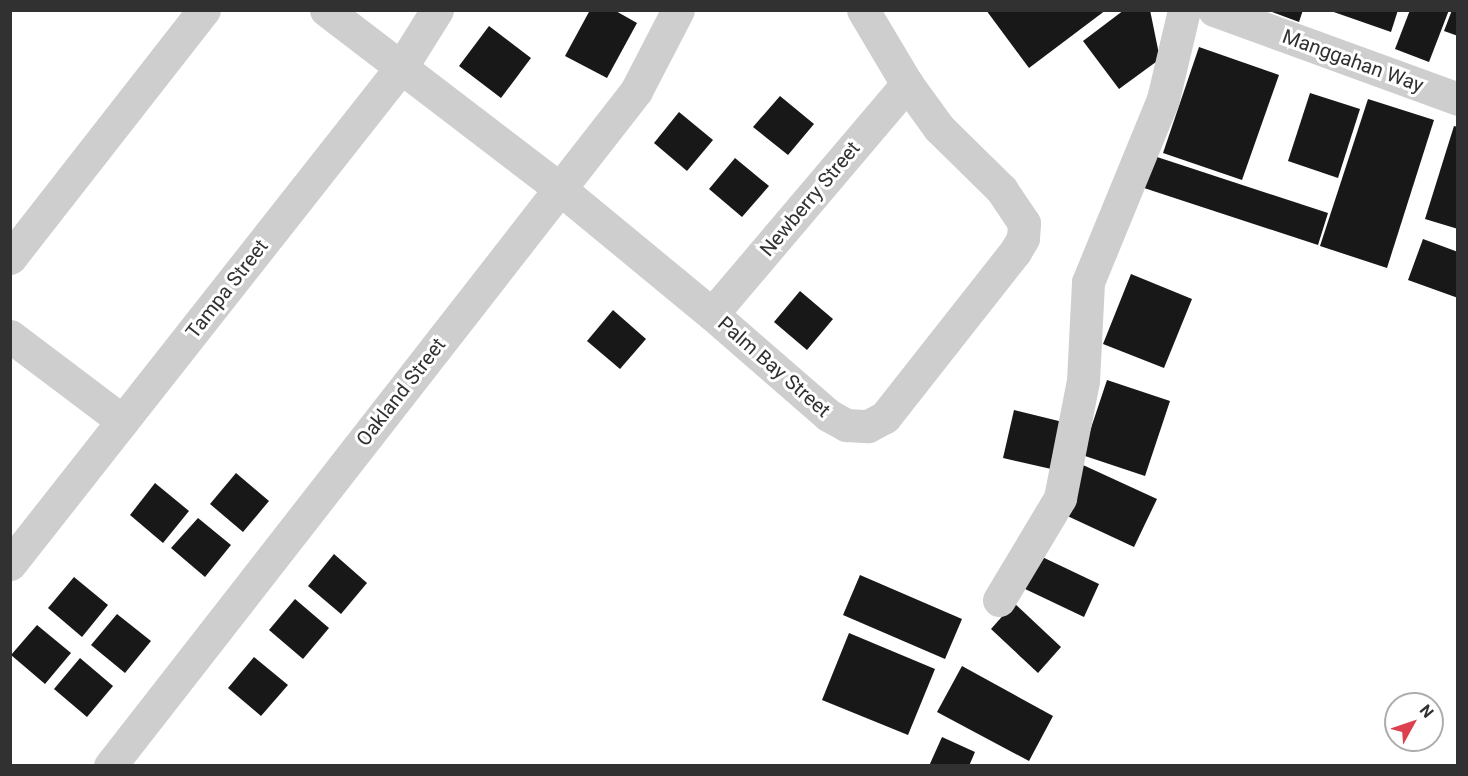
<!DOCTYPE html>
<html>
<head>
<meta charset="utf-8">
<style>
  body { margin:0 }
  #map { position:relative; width:1468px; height:776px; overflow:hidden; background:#fff; font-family:Roboto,sans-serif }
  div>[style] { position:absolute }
  .building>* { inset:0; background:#181818 }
  .street>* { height:33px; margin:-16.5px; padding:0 16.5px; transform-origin:16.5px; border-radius:16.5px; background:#cecece }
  span { translate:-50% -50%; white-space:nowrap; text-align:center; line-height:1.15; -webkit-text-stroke:6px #fff; paint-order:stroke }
  .street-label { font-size:20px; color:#313131 }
  .frame { position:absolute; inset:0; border:12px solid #313131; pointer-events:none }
  .north { position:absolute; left:1384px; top:692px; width:60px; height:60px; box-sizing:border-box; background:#fff; border:2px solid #adadad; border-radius:50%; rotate:50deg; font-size:16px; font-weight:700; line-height:24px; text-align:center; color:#313131 }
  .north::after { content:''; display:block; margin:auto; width:21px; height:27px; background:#dc3f4e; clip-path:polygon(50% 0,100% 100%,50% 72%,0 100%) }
</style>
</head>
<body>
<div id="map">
  <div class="building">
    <i style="clip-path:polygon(590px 10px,614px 10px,637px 23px,607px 78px,565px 56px)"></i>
    <i style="clip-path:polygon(986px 10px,1106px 10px,1029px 68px)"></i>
    <i style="clip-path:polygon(1124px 10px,1150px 10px,1160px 59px,1119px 89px,1083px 41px)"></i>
    <i style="clip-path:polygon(1267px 10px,1303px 10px,1299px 22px)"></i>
    <i style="clip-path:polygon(1328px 10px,1398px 10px,1391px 32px)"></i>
    <i style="clip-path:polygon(1410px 10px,1449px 10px,1429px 62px,1395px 49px)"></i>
    <i style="clip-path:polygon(1452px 10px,1458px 10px,1458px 36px,1444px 31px)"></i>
    <i style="clip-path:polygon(489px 26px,531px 58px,501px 98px,459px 66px)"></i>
    <i style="clip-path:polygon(1199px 47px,1279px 75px,1242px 180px,1163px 153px)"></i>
    <i style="clip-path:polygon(1310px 93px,1360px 109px,1338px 178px,1288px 161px)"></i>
    <i style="clip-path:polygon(780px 96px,814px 124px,788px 155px,753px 127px)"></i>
    <i style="clip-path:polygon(1368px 99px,1434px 120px,1387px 268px,1320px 246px)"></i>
    <i style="clip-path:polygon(679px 112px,713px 140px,687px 171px,654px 143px)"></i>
    <i style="clip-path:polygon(1454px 126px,1458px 127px,1458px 229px,1425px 219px)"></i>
    <i style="clip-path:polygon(1154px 156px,1328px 213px,1318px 245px,1144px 188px)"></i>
    <i style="clip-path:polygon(735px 158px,769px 186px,742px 217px,709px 189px)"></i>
    <i style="clip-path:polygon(1423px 239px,1458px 252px,1458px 298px,1408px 280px)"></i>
    <i style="clip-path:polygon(1131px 274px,1192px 299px,1164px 368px,1103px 344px)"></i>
    <i style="clip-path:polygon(800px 291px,833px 319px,807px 350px,774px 322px)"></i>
    <i style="clip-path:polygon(613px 310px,646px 339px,620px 369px,587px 341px)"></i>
    <i style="clip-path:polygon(1107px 380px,1170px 401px,1145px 476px,1082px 455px)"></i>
    <i style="clip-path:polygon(1014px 410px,1071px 424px,1060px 471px,1003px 458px)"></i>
    <i style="clip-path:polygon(1083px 465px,1157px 499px,1134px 547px,1061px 513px)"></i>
    <i style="clip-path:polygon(236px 473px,269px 501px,243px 532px,210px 504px)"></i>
    <i style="clip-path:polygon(155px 483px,189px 511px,163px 543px,130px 515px)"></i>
    <i style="clip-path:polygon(198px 518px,231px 545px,205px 577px,171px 548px)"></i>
    <i style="clip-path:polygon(334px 554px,367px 583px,341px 614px,308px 586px)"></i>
    <i style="clip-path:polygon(1038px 555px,1099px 584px,1084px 617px,1023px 588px)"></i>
    <i style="clip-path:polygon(860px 575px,962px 619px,945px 659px,843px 615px)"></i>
    <i style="clip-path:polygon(74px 577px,108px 605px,82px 637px,48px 608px)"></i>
    <i style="clip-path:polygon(295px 599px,329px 628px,303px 659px,269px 630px)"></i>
    <i style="clip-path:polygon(1014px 603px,1061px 647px,1038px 673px,991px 629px)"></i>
    <i style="clip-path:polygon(117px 614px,151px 641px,125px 673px,91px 645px)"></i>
    <i style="clip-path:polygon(37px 625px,71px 653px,45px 684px,11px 655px)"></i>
    <i style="clip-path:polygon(849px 633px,935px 669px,908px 735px,822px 700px)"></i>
    <i style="clip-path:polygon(254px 657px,288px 685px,261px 716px,228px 688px)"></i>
    <i style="clip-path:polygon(80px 658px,113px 686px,87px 717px,54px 689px)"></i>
    <i style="clip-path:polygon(962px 666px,1053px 716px,1029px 761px,937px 712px)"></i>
    <i style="clip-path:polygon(942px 737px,975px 752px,969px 766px,929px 766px)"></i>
  </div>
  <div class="street">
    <i style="left:326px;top:10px;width:293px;rotate:37.4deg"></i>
    <i style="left:559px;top:188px;width:198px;rotate:39.5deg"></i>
    <i style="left:712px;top:314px;width:154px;rotate:41deg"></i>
    <i style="left:828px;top:415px;width:21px;rotate:29deg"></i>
    <i style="left:846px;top:425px;width:22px;rotate:3deg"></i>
    <i style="left:868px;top:426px;width:19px;rotate:-28deg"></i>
    <i style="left:885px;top:417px;width:210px;rotate:-51.8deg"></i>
    <i style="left:1015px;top:252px;width:16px;rotate:-60deg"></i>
    <i style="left:1023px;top:238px;width:15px;rotate:-86deg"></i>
    <i style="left:1024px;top:223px;width:40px;rotate:-124deg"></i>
    <i style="left:1002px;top:190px;width:88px;rotate:-135.5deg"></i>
    <i style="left:939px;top:128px;width:54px;rotate:-126deg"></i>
    <i style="left:907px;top:84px;width:86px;rotate:-120.7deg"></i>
    <i style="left:1214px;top:10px;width:260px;rotate:20deg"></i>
    <i style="left:10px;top:258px;width:315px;rotate:-52deg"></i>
    <i style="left:712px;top:314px;width:302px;rotate:-49.7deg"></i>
    <i style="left:10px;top:336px;width:141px;rotate:37deg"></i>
    <i style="left:10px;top:564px;width:634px;rotate:-51.79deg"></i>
    <i style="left:402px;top:66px;width:66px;rotate:-58deg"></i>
    <i style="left:999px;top:600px;width:119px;rotate:-59.1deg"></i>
    <i style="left:1060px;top:498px;width:119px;rotate:-78.9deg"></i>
    <i style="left:1083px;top:381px;width:99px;rotate:-87.1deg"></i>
    <i style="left:1088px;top:282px;width:198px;rotate:-67.7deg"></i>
    <i style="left:1163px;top:99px;width:91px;rotate:-76.7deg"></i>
    <i style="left:110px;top:766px;width:856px;rotate:-52.07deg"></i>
    <i style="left:636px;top:91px;width:91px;rotate:-62.6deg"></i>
  </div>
  <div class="street-label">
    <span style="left:1353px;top:61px;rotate:20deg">Manggahan Way</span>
    <span style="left:810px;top:199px;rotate:-50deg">Newberry Street</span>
    <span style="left:227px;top:289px;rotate:-52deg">Tampa Street</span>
    <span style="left:774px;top:367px;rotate:41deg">Palm Bay Street</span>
    <span style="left:401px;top:392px;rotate:-52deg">Oakland Street</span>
  </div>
  <div class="frame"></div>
  <div class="north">N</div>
</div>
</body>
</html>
